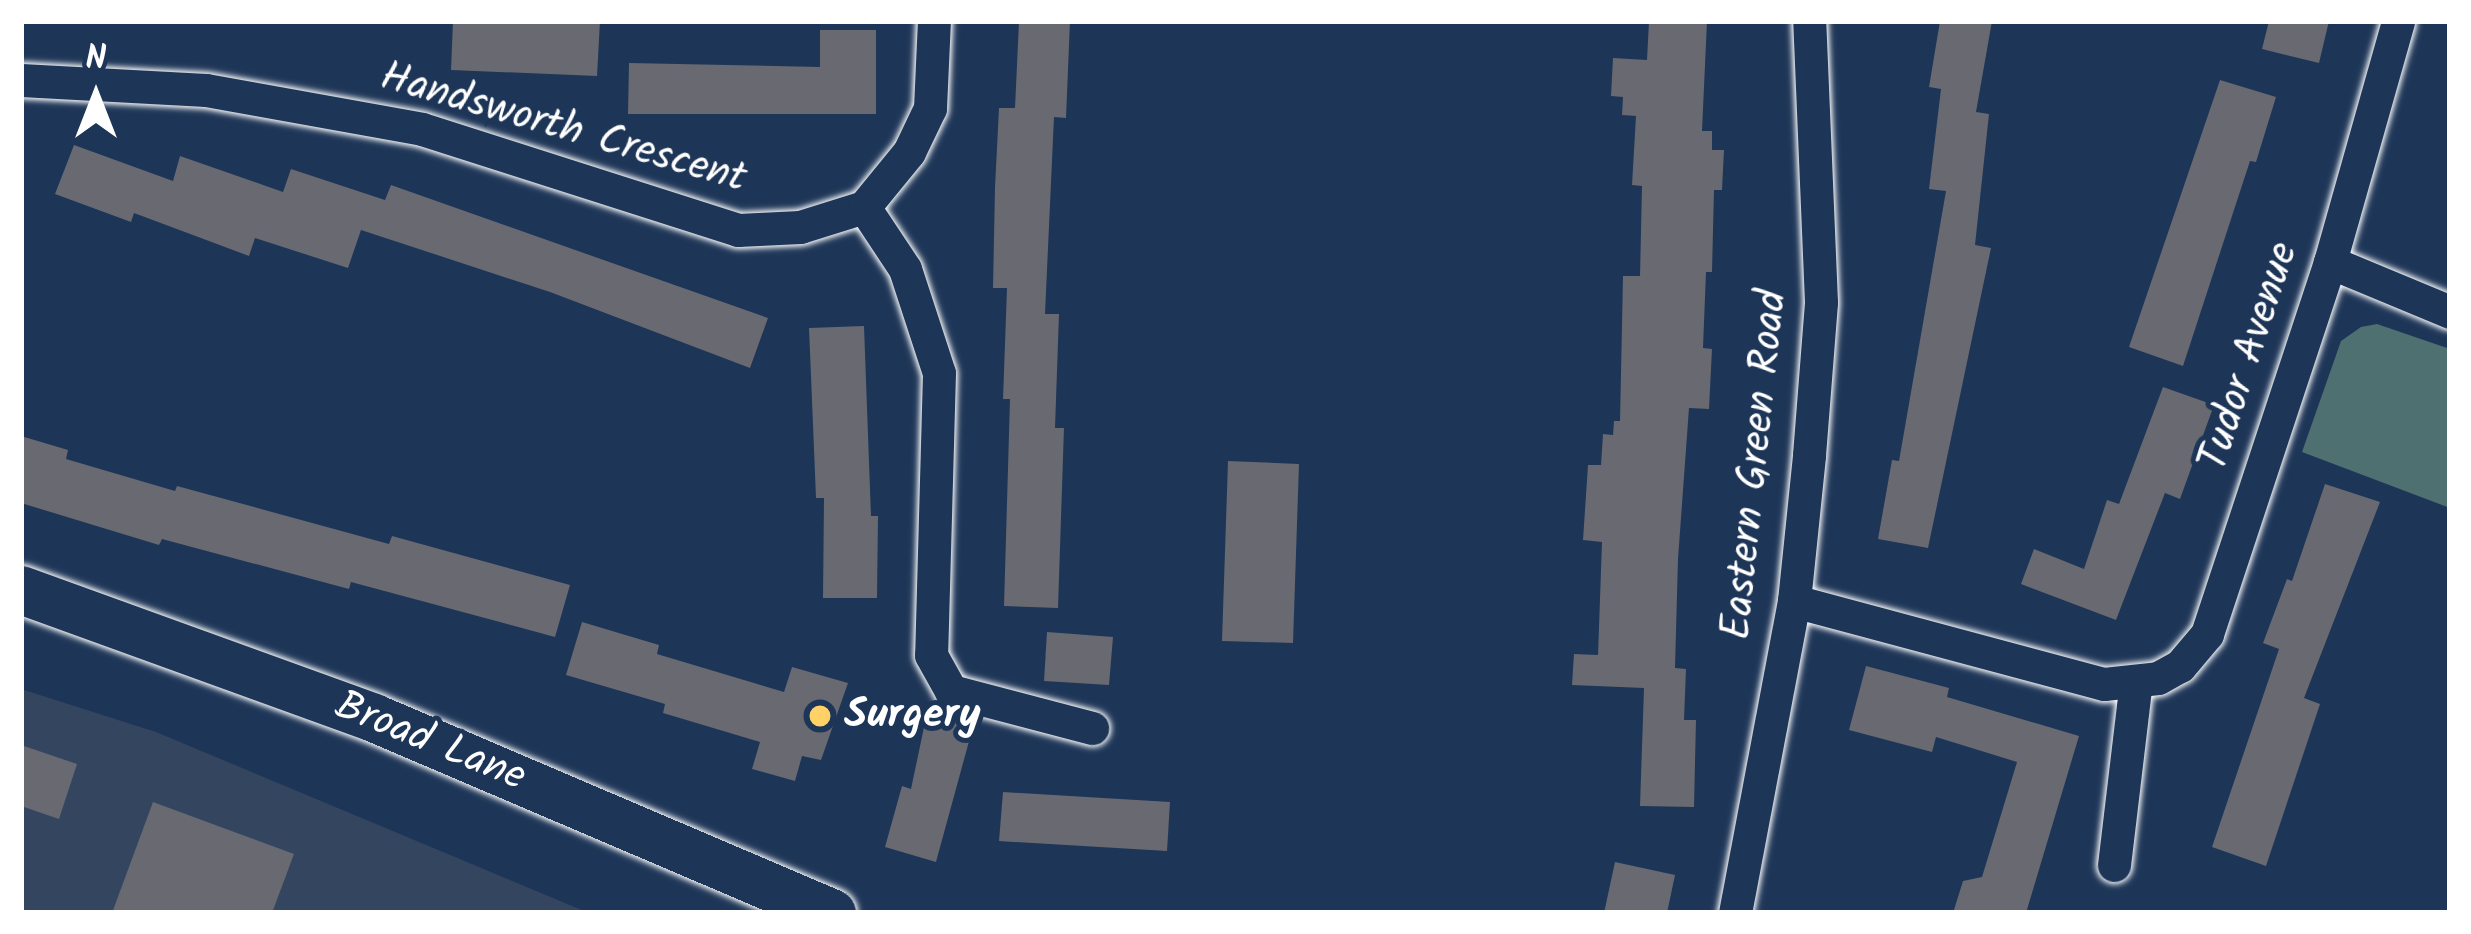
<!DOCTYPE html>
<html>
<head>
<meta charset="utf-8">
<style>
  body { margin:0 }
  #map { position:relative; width:2471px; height:934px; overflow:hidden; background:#1d3557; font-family:Kalam,sans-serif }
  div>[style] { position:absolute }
  .built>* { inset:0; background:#34455f }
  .green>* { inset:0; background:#4e7070 }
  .building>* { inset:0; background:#686971 }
  .roads { filter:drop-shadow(0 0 3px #fff) drop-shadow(0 0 3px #fff) }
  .street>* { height:33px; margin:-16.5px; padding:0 16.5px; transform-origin:16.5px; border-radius:16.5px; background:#1d3557 }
  .secondary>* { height:48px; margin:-24px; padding:0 24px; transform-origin:24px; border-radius:24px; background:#1d3557 }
  .dots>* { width:33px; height:33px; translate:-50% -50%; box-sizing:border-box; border:6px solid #1d3557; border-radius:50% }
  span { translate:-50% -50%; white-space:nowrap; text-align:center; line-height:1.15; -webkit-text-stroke:10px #1d3557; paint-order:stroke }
  .street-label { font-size:42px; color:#fff }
  .poi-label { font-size:42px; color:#fff; font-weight:700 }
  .left { translate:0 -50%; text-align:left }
  .frame { position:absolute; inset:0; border:24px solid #fff; pointer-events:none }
  .north { position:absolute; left:36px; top:36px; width:120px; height:120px; -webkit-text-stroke:9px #1d3557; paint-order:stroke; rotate:0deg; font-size:33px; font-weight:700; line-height:48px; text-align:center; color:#fff }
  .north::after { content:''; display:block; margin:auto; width:42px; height:54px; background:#fff; clip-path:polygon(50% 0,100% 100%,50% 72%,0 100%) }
</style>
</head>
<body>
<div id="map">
  <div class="built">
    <i style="clip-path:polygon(21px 689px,156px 732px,589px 913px,21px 913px)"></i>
  </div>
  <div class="green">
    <i style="clip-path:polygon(2377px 324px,2450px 349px,2450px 508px,2302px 452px,2341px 341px,2361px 327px)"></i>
  </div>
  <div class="building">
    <i style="clip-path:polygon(453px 21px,600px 21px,597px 76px,451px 70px)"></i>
    <i style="clip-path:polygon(1019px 21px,1070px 21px,1066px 118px,1054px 117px,1045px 314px,1059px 314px,1055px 428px,1064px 428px,1058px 608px,1004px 606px,1010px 399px,1003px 399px,1007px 288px,993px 288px,995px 187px,999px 108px,1015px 108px)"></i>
    <i style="clip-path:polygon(1649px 21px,1707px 21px,1702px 131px,1712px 131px,1712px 150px,1724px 150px,1722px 190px,1714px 190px,1712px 272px,1706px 272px,1703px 348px,1712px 349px,1709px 409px,1689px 408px,1678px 559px,1675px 668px,1686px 669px,1684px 720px,1696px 720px,1694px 807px,1640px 806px,1644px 688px,1572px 685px,1574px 654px,1598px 655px,1602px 542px,1583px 540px,1588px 465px,1601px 465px,1603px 434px,1613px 435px,1614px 421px,1620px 421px,1623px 276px,1640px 276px,1642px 186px,1632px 185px,1636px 116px,1622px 115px,1623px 97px,1611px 96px,1613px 58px,1647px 60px)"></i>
    <i style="clip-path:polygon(1940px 21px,1992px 21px,1976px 112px,1989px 114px,1975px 245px,1991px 248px,1928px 548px,1878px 539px,1892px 460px,1899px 461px,1946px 191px,1929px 189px,1941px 89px,1929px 87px)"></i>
    <i style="clip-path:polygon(2269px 21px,2329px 21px,2319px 63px,2262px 49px)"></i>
    <i style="clip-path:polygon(820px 30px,876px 30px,876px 114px,628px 114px,629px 63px,820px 67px)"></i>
    <i style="clip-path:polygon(2220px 80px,2276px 97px,2256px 162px,2250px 161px,2183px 366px,2129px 347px)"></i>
    <i style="clip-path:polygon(74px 145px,173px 181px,180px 156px,283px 192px,291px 169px,385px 200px,391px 185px,768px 318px,750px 368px,550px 292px,361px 230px,348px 268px,255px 238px,249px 256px,134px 213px,131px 222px,55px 194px)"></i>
    <i style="clip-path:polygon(864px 326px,871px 516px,878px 516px,877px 598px,823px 598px,824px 498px,816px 498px,809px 328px)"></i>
    <i style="clip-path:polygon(2163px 387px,2214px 405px,2180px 499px,2165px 493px,2116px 620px,2021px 584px,2034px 549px,2084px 569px,2107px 500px,2119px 504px)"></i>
    <i style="clip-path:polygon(21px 436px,68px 450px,66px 459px,175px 491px,177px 486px,389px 544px,392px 536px,570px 585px,555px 637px,351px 582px,349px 589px,162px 539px,159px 545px,21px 503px)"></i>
    <i style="clip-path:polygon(1228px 461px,1299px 464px,1293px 643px,1222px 641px)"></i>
    <i style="clip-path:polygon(2325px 484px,2380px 502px,2304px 698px,2320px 704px,2266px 866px,2212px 847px,2279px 649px,2263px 643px,2287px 579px,2292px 581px)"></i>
    <i style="clip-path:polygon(582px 622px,659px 645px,657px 654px,784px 692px,792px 667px,848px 683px,821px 760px,802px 756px,795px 781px,752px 769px,760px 742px,663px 713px,665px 704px,566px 675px)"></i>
    <i style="clip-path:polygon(1047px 632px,1113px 637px,1109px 685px,1044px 681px)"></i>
    <i style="clip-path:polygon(1866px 666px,1949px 688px,1947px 697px,2079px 736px,2026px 913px,1953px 913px,1963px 881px,1982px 877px,2017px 762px,1936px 737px,1932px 752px,1849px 730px)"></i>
    <i style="clip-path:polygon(927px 713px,974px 723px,936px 862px,885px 847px,902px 786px,911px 789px)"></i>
    <i style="clip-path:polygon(21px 745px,77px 764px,59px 819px,21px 806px)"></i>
    <i style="clip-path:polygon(1003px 792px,1170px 802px,1167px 851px,999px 841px)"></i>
    <i style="clip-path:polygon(153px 802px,294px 854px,272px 913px,112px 913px)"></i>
    <i style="clip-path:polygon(1615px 862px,1675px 875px,1667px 913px,1604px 913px)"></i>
  </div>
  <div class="roads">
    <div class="street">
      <i style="left:21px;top:80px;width:185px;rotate:3.1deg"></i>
      <i style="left:206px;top:90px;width:219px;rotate:10.2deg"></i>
      <i style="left:422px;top:129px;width:332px;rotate:17.7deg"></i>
      <i style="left:738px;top:230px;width:62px;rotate:-2.8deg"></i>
      <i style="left:800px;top:227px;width:67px;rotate:-17.4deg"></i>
      <i style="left:864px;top:207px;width:71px;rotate:-50.7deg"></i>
      <i style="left:909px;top:152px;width:49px;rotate:-64.5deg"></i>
      <i style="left:930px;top:108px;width:87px;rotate:-87.4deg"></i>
      <i style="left:864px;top:207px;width:74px;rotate:56.5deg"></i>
      <i style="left:905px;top:269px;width:109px;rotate:71.9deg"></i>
      <i style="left:939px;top:373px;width:282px;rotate:91.6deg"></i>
      <i style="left:931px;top:655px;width:41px;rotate:60.9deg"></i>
      <i style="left:951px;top:691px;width:146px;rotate:14.7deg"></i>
      <i style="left:2330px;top:262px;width:130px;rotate:22.6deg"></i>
      <i style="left:1794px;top:601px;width:321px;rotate:15deg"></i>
      <i style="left:2104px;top:684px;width:54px;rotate:-6.3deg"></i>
      <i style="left:2158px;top:678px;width:25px;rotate:-29deg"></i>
      <i style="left:2180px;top:666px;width:42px;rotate:-49.8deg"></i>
      <i style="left:2207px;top:634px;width:392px;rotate:-71.7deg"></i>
      <i style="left:2330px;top:262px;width:250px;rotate:-74.2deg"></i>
      <i style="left:2114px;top:865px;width:185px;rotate:-83.2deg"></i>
      <i style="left:1735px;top:913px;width:318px;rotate:-79.3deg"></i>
      <i style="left:1794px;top:601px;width:147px;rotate:-84.1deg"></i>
      <i style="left:1809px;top:455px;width:153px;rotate:-85.5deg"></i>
      <i style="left:1821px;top:302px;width:281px;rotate:-92.4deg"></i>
    </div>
    <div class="secondary">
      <i style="left:21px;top:590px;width:375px;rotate:19.9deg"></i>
      <i style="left:374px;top:718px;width:498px;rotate:23.1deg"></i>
    </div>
  </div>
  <div class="dots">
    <i style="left:820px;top:716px;background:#ffd166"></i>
  </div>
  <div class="street-label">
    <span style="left:563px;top:129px;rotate:16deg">Handsworth Crescent</span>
    <span style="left:2250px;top:357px;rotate:-72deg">Tudor Avenue</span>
    <span style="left:1756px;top:465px;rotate:-84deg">Eastern Green Road</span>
    <span style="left:430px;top:742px;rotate:22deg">Broad Lane</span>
  </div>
  <div class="poi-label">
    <span class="left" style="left:844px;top:716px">Surgery</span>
  </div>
  <div class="frame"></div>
  <div class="north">N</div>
</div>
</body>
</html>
